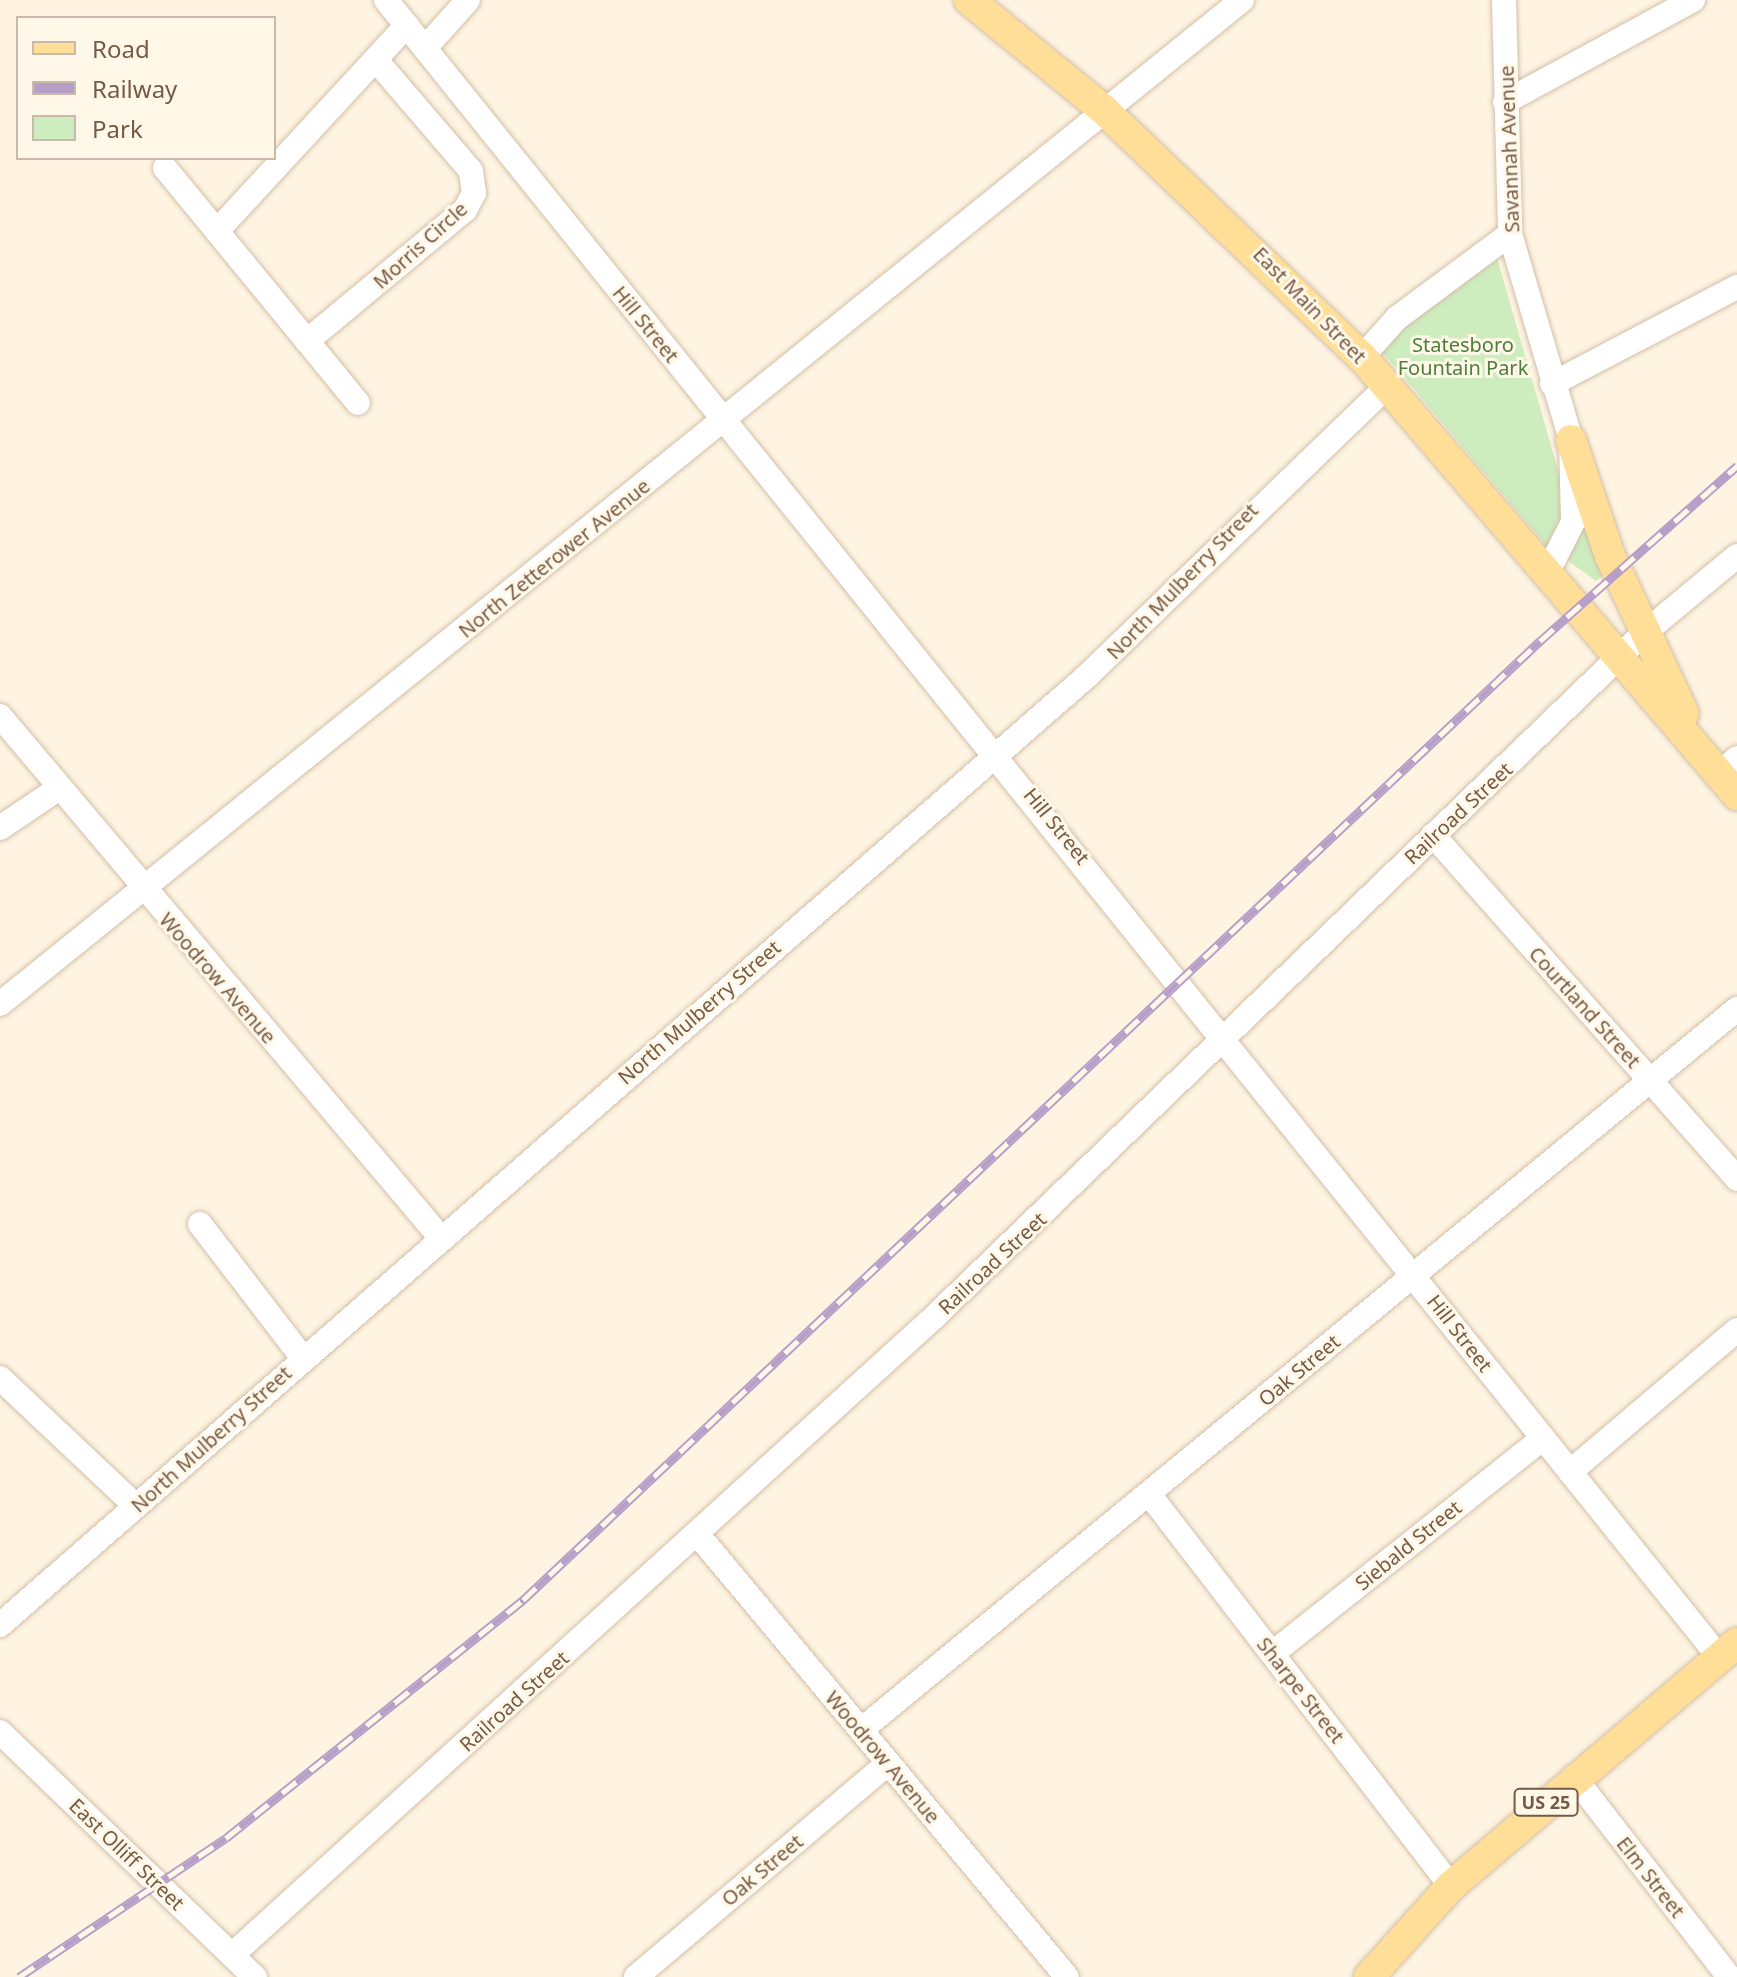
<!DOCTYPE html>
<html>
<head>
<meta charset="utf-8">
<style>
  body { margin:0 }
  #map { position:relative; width:1737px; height:1977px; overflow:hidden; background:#fef4e1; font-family:"Noto Sans",sans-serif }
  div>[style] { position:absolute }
  .green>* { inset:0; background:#ceedbe }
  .roads { filter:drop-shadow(0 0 2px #d2beaa) drop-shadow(0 0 2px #d2beaa) }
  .minor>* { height:24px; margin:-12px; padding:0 12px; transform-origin:12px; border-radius:12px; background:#fff }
  .major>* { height:30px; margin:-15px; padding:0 15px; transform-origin:15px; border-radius:15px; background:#ffde97 }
  .rail>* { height:9px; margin-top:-4.5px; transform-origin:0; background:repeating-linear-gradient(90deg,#fff8e9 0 18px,#b79fc8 0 36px); box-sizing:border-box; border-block:2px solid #b79fc8 }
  span { translate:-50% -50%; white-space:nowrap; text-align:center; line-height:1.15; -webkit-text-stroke:6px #fff8e9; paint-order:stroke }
  .shield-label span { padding:2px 6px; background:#fff8e9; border:2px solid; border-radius:6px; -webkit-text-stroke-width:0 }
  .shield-label { font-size:18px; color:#775a46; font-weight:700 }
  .street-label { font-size:20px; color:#775a46 }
  .park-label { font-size:20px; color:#4c7f3c }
  .legend { position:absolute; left:16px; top:16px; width:260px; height:144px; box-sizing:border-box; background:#fff8e9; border:2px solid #c9b9a8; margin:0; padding:10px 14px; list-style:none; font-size:24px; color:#775a46 }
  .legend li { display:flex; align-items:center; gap:16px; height:40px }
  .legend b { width:40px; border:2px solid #c9b9a8 }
</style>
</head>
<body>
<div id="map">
  <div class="green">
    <i style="clip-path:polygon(1497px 258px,1560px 477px,1584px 504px,1606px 572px,1596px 581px,1546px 545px,1383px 353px,1383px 345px,1480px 261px)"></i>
  </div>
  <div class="roads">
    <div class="minor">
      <i style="left:386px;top:0;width:2128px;rotate:51.18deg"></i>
      <i style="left:1504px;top:0;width:234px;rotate:88.5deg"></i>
      <i style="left:1510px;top:234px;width:215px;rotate:73.5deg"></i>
      <i style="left:1571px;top:440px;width:82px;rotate:88.6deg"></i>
      <i style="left:1573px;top:522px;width:55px;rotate:117deg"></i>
      <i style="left:425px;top:48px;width:64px;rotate:-48.1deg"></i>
      <i style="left:1505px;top:102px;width:214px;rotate:-28.5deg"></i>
      <i style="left:165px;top:168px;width:224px;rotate:50.6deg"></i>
      <i style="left:307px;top:341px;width:205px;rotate:-39.7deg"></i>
      <i style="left:465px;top:210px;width:19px;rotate:-62deg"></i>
      <i style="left:474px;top:193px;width:22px;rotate:-98deg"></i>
      <i style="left:471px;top:171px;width:146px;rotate:-130.6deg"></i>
      <i style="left:217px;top:231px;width:280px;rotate:-47.3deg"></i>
      <i style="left:307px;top:341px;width:80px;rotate:50.6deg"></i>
      <i style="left:1362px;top:357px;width:52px;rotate:-48.1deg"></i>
      <i style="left:1397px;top:318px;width:141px;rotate:-36.6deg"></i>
      <i style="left:1552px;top:384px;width:209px;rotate:-27.7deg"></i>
      <i style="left:0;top:716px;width:682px;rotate:49.82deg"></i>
      <i style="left:1720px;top:773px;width:23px;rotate:-41deg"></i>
      <i style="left:0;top:828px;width:71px;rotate:-34.1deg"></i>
      <i style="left:1433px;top:835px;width:459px;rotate:48.5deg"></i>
      <i style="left:0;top:1004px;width:1597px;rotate:-38.95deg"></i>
      <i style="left:200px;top:1224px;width:169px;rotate:52.5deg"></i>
      <i style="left:0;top:1378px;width:187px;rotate:43.3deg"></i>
      <i style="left:1570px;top:1472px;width:219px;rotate:-40.4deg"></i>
      <i style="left:1149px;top:1494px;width:495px;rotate:52.4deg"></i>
      <i style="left:699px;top:1536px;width:574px;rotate:50.16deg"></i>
      <i style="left:0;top:1625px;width:1443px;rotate:-41.12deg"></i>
      <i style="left:1087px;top:676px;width:416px;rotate:-44deg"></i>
      <i style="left:1273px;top:1653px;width:345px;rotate:-38.5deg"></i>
      <i style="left:861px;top:1730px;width:1135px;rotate:-39.46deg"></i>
      <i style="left:0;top:1732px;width:354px;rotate:43.9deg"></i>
      <i style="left:1574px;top:1777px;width:253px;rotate:52.2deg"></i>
      <i style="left:232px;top:1955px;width:943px;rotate:-42.25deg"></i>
      <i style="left:930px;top:1321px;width:990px;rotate:-43.94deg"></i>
      <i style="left:1643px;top:634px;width:122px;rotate:-39.7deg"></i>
      <i style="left:636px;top:1977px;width:331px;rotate:-40.3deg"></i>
    </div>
    <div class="major">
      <i style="left:969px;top:0;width:174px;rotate:39.2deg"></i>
      <i style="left:1104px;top:110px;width:357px;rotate:43.8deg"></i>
      <i style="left:1362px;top:357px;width:577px;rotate:49.43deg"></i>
      <i style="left:1571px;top:440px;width:122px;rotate:71.4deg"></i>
      <i style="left:1610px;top:556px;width:174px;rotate:64.9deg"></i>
      <i style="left:1369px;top:1977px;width:122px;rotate:-48deg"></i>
      <i style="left:1451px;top:1886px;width:375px;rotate:-40.4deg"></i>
    </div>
  </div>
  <div class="rail">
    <i style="left:19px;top:1977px;width:249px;rotate:-33.9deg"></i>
    <i style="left:226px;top:1838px;width:381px;rotate:-38.7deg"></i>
    <i style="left:523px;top:1600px;width:1398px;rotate:-43.32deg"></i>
    <i style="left:1540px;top:641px;width:264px;rotate:-41.6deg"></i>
  </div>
  <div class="shield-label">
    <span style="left:1546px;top:1802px">US 25</span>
  </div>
  <div class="street-label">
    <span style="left:1509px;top:149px;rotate:-92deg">Savannah Avenue</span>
    <span style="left:420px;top:245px;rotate:-42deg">Morris Circle</span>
    <span style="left:1310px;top:305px;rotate:46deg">East Main Street</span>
    <span style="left:646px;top:324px;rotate:51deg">Hill Street</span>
    <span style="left:554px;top:558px;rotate:-39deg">North Zetterower Avenue</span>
    <span style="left:1182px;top:581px;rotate:-46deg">North Mulberry Street</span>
    <span style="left:1458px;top:813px;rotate:-43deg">Railroad Street</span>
    <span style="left:1057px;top:826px;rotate:51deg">Hill Street</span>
    <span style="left:218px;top:978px;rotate:49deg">Woodrow Avenue</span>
    <span style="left:1585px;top:1007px;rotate:48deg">Courtland Street</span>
    <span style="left:699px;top:1012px;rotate:-41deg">North Mulberry Street</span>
    <span style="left:992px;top:1263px;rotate:-43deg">Railroad Street</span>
    <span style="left:1460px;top:1333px;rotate:52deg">Hill Street</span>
    <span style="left:1299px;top:1370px;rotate:-40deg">Oak Street</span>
    <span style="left:211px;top:1439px;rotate:-42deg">North Mulberry Street</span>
    <span style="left:1408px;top:1545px;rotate:-39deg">Siebald Street</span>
    <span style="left:1301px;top:1690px;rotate:52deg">Sharpe Street</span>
    <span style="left:514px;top:1701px;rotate:-42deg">Railroad Street</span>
    <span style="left:883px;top:1757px;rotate:50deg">Woodrow Avenue</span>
    <span style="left:127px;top:1854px;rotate:44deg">East Olliff Street</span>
    <span style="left:762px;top:1870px;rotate:-40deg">Oak Street</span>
    <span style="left:1651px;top:1877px;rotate:52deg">Elm Street</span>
  </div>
  <div class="park-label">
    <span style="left:1463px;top:356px">Statesboro<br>Fountain Park</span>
  </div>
  <ul class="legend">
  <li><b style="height:10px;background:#ffde97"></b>Road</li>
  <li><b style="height:10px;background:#b79fc8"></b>Railway</li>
  <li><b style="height:22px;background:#ceedbe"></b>Park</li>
  </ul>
</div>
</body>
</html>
